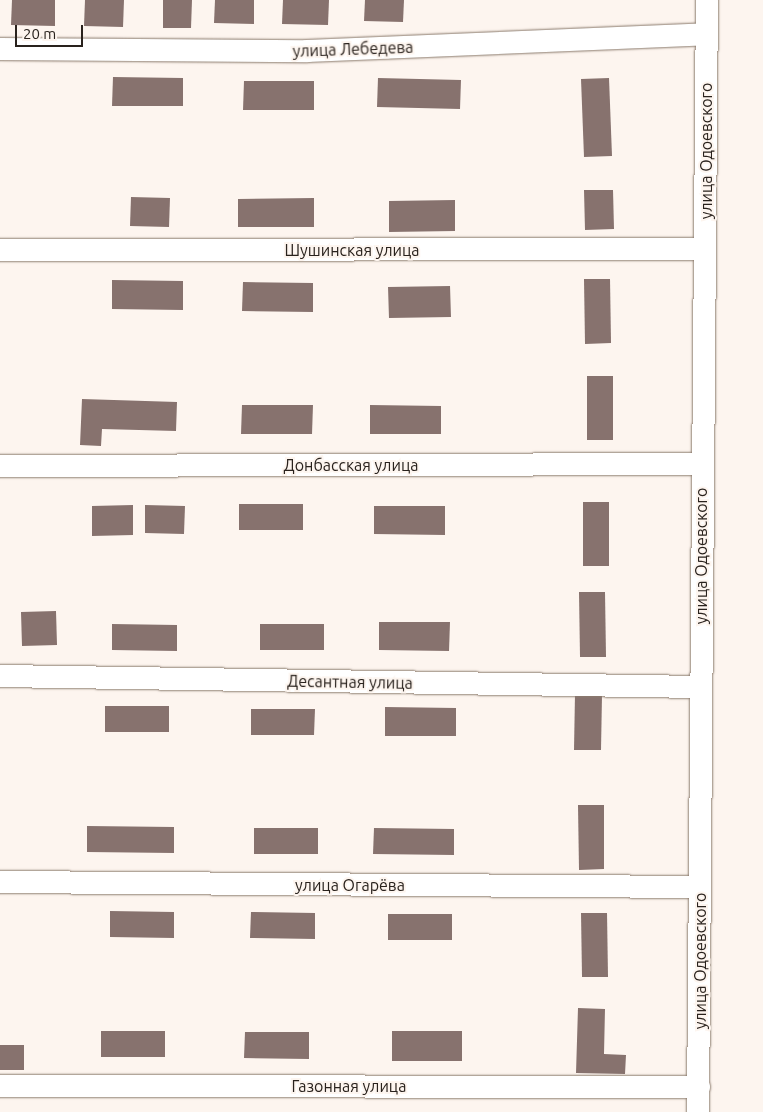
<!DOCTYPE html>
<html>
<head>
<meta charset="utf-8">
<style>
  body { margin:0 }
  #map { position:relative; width:763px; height:1112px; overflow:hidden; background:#fdf5ef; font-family:Ubuntu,sans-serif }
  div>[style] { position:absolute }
  .building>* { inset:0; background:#87726e }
  .roads { filter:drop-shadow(0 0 1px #8b7b6d) drop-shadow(0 0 1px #8b7b6d) }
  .minor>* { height:22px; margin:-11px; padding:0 11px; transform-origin:11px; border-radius:11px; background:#fff }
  span { translate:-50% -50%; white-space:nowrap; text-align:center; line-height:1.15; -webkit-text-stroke:4px #fdf5ef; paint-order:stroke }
  .street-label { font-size:16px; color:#29221d }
  .scale { position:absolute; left:15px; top:25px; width:68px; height:22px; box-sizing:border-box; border:2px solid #29221d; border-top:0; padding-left:6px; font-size:15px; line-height:18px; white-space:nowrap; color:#29221d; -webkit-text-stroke:4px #fdf5ef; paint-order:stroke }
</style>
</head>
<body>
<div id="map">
  <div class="building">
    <i style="clip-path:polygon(12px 0,55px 0,55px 26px,11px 25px)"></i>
    <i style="clip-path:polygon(85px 0,124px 0,123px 27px,84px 26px)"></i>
    <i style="clip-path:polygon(163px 0,192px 0,191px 28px,163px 28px)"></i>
    <i style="clip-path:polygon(215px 0,254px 0,254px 24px,214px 23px)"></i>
    <i style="clip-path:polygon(283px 0,329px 0,328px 25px,282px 24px)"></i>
    <i style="clip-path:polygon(365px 0,404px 0,403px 22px,364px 21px)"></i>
    <i style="clip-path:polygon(113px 77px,183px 78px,183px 106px,112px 106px)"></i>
    <i style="clip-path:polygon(378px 78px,461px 80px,460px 109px,377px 107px)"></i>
    <i style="clip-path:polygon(609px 78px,612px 156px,584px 157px,581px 79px)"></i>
    <i style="clip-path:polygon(244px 81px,314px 81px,314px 110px,243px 110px)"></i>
    <i style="clip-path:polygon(584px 190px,613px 190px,614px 229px,585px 230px)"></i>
    <i style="clip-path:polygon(131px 197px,170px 198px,169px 227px,130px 226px)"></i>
    <i style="clip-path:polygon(314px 198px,314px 227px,238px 227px,238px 199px)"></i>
    <i style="clip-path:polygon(455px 200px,455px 231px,389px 232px,389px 201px)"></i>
    <i style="clip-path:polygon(584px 279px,610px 279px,611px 343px,585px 344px)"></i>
    <i style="clip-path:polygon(112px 280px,183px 281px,183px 310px,112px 309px)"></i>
    <i style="clip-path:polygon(243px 282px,313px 283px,313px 312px,242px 311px)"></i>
    <i style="clip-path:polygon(450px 286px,451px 317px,389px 318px,388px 287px)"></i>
    <i style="clip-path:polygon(587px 376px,613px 376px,613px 440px,587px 440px)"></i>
    <i style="clip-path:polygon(82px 399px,177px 402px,176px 431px,102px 429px,101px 446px,80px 445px)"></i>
    <i style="clip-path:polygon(242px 405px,313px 405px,312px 434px,241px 434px)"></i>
    <i style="clip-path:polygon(370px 405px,441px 406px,441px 434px,370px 434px)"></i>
    <i style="clip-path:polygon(583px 502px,609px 502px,609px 566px,583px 566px)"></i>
    <i style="clip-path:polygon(239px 504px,303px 504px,303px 530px,239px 530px)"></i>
    <i style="clip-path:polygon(133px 505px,133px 535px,92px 536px,92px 506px)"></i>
    <i style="clip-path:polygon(145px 505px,185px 506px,184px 534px,145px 533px)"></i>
    <i style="clip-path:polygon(374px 506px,445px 506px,445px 535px,374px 534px)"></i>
    <i style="clip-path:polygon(579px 592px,605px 592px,606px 657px,580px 657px)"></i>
    <i style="clip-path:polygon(56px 611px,57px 645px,22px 646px,21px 612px)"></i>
    <i style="clip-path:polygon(379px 622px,450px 622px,449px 651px,379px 650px)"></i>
    <i style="clip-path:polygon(112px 624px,177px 625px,177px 651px,112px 650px)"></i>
    <i style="clip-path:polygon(260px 624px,324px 624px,324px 650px,260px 650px)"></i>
    <i style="clip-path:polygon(575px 694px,602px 695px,601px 750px,574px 750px)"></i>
    <i style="clip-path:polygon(105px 706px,169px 706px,169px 732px,105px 732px)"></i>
    <i style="clip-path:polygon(385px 707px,456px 708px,456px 736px,385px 736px)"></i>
    <i style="clip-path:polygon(251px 709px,315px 709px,314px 735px,251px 735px)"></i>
    <i style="clip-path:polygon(578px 805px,604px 805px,604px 869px,579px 870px)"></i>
    <i style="clip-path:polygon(87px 826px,174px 827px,174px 853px,87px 852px)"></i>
    <i style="clip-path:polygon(254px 828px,318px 828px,318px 854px,254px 854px)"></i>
    <i style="clip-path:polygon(374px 828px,454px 829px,454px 855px,373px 854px)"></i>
    <i style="clip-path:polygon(110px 911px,174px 912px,174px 938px,110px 937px)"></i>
    <i style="clip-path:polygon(251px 912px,315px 913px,315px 939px,250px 938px)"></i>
    <i style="clip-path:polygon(581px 913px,607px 913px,608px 977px,582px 977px)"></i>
    <i style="clip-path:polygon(388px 914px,452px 914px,452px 940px,388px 940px)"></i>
    <i style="clip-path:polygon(578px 1008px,605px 1009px,604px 1054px,626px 1055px,625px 1074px,576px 1073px)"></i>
    <i style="clip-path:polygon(101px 1031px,165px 1031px,165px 1057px,101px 1057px)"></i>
    <i style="clip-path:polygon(392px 1031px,462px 1031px,462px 1061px,392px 1061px)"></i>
    <i style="clip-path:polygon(245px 1032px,309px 1032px,309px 1059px,244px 1058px)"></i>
    <i style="clip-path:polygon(0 1045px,24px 1045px,24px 1070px,0 1070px)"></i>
  </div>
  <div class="roads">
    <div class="minor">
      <i style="left:0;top:49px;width:307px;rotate:0.4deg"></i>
      <i style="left:307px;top:51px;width:400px;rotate:-2.4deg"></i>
      <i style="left:0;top:250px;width:705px;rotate:-0.08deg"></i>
      <i style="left:0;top:466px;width:701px;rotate:-0.16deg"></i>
      <i style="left:0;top:676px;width:700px;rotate:0.9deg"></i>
      <i style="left:0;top:882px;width:700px;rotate:0.41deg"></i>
      <i style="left:0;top:1086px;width:699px;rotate:0.08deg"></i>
      <i style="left:698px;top:1112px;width:1112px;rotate:-89.54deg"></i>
    </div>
  </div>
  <div class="street-label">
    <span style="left:353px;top:49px;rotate:-2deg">улица Лебедева</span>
    <span style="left:706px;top:151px;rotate:-90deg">улица Одоевского</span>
    <span style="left:352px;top:250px">Шушинская улица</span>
    <span style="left:351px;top:465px">Донбасская улица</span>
    <span style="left:701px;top:556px;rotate:-90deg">улица Одоевского</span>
    <span style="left:350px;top:682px;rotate:1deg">Десантная улица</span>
    <span style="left:350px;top:885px">улица Огарёва</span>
    <span style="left:700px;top:961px;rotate:-90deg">улица Одоевского</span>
    <span style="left:349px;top:1086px">Газонная улица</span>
  </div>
  <div class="scale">20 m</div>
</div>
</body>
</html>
